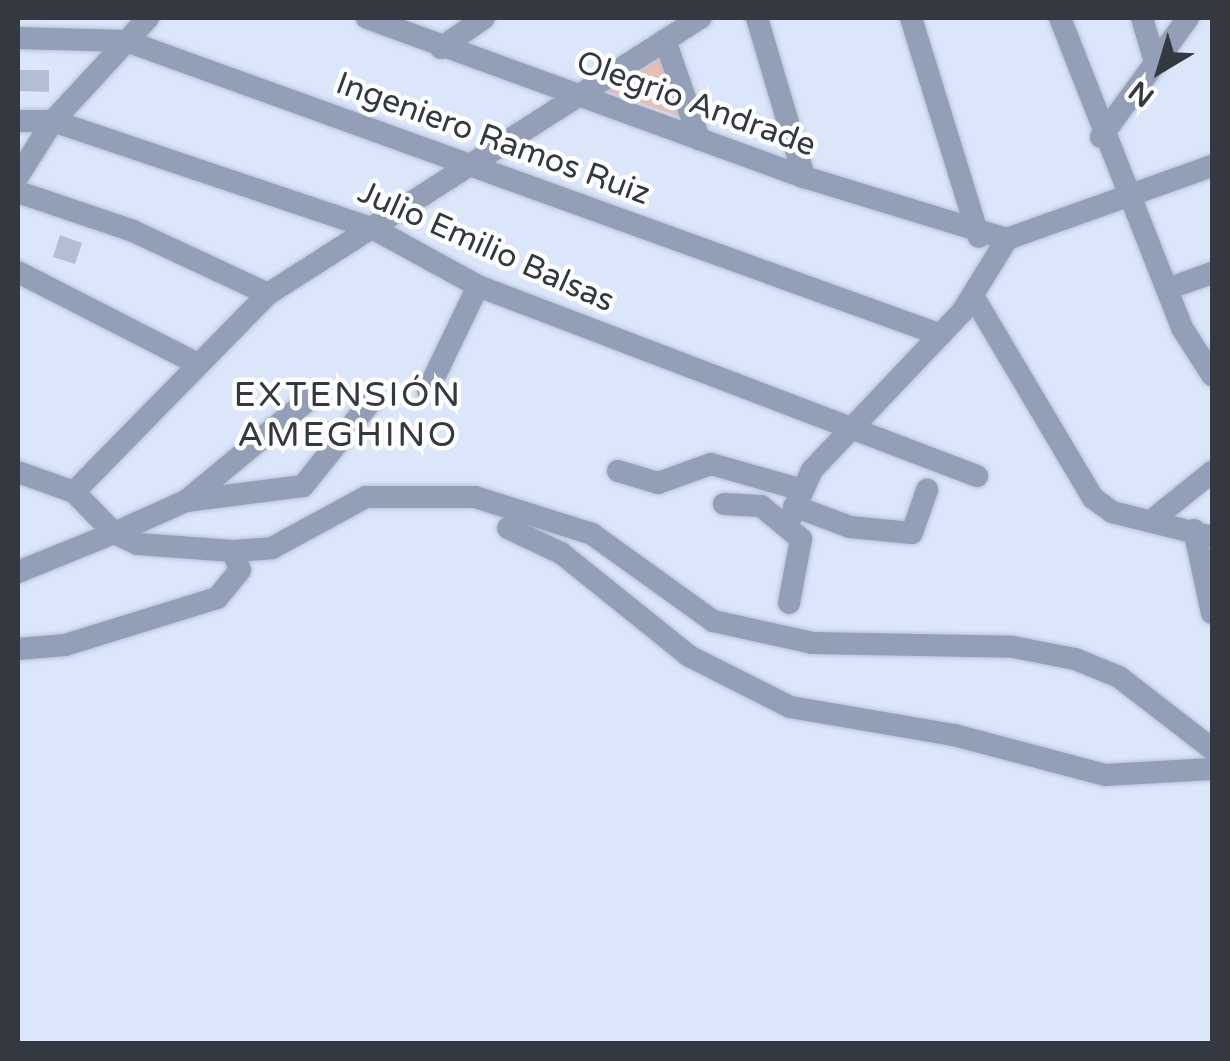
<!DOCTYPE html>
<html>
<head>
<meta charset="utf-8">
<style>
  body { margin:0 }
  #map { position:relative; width:1230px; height:1061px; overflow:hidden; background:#dbe6fb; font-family:"Varela Round",sans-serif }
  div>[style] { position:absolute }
  .green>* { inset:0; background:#e9bdb6 }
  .building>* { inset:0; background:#b3bed2 }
  .roads { filter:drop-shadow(0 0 2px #bac3d6) drop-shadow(0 0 2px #bac3d6) }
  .minor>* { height:22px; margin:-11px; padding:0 11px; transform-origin:11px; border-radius:11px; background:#929fb7 }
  span { translate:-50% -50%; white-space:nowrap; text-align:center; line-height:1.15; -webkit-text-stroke:9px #fff; paint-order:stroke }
  .street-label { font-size:32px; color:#343941 }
  .neighbourhood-label { font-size:35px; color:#343941; letter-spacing:2.5px }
  .frame { position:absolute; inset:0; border:20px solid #343941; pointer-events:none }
  .north { position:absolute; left:1110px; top:20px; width:100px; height:100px; -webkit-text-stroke:8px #fff; paint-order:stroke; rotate:218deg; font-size:28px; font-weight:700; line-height:40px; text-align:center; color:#343941 }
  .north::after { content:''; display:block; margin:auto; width:35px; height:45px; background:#343941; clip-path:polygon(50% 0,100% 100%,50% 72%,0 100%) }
</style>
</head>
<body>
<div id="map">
  <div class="green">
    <i style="clip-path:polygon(661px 54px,684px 118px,606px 91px)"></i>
  </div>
  <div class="building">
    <i style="clip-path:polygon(18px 70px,49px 70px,49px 92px,18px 91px)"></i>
    <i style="clip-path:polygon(60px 235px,82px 243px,75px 264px,53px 257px)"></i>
  </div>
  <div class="roads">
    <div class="minor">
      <i style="left:367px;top:18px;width:465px;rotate:20deg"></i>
      <i style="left:804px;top:177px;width:212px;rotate:17deg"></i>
      <i style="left:757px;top:18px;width:166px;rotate:73.5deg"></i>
      <i style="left:911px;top:18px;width:229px;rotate:72.8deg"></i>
      <i style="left:1060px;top:18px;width:333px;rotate:68.5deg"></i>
      <i style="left:1182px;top:328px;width:56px;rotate:57.4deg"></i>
      <i style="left:1142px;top:18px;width:46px;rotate:73.5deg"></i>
      <i style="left:18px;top:38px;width:108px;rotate:1.6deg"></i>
      <i style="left:126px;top:41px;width:866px;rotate:19.84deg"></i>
      <i style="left:665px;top:40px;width:105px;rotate:71deg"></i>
      <i style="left:441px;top:48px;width:52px;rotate:-34.9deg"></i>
      <i style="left:18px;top:121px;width:35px"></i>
      <i style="left:53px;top:121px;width:339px;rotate:18.6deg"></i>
      <i style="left:374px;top:229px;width:119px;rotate:28.7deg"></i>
      <i style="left:478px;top:286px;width:534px;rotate:20.84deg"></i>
      <i style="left:1101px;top:137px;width:147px;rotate:-53.8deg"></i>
      <i style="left:18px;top:176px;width:65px;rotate:-57.5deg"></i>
      <i style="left:53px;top:121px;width:140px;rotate:-47.3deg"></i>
      <i style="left:18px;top:192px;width:121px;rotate:18.7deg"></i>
      <i style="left:133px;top:231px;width:149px;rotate:25deg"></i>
      <i style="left:18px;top:272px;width:202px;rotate:27.1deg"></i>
      <i style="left:1167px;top:289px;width:48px;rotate:-19.6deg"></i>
      <i style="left:973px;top:296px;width:235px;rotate:59.3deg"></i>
      <i style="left:1093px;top:498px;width:24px;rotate:36deg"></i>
      <i style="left:1112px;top:512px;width:103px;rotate:14deg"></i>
      <i style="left:428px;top:390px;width:115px;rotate:-64.3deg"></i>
      <i style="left:618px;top:471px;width:42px;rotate:16.7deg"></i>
      <i style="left:658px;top:483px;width:56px;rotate:-19.7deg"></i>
      <i style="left:711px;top:464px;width:91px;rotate:15.9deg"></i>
      <i style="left:18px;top:472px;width:59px;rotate:19.7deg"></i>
      <i style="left:74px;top:492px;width:57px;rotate:45.7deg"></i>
      <i style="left:114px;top:533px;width:79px;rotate:-24deg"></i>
      <i style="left:186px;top:501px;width:118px;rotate:-7.3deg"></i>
      <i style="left:303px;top:486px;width:112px;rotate:-51.2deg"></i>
      <i style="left:74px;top:492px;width:277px;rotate:-45.6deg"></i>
      <i style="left:268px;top:294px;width:513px;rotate:-32.57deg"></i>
      <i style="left:186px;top:501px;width:158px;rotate:-39.6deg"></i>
      <i style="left:724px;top:504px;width:37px;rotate:3deg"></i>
      <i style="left:761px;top:506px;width:52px;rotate:39.5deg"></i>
      <i style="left:801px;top:539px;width:65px;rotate:100.6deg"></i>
      <i style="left:794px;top:506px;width:60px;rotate:20.6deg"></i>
      <i style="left:850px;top:527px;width:62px;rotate:5.5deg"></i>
      <i style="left:912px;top:533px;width:46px;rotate:-70.8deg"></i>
      <i style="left:1156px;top:517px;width:72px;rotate:-38.8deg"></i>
      <i style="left:787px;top:526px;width:61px;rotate:-65.9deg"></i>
      <i style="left:812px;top:470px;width:218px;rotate:-46.5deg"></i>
      <i style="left:962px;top:312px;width:86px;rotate:-58.3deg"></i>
      <i style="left:1007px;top:239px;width:218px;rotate:-19.6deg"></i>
      <i style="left:508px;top:528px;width:59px;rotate:25.3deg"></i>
      <i style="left:561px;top:553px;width:164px;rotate:38.8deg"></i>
      <i style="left:689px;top:656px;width:113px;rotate:26.8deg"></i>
      <i style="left:790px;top:707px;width:166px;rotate:9.7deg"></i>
      <i style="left:954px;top:735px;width:156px;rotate:14.8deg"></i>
      <i style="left:1105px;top:775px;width:107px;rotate:-3.2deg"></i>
      <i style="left:1194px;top:530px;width:85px;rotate:77.8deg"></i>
      <i style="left:233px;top:551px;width:39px;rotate:-4deg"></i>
      <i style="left:272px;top:548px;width:107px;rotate:-28.5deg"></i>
      <i style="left:366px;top:497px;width:109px"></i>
      <i style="left:475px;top:497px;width:123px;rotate:17.5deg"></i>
      <i style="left:592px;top:534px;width:149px;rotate:35.7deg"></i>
      <i style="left:713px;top:621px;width:101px;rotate:12.5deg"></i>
      <i style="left:812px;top:643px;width:201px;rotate:1.1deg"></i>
      <i style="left:1013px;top:647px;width:63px;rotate:11deg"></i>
      <i style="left:1075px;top:659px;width:48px;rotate:22.2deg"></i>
      <i style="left:1119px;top:677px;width:118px;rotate:37.7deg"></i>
      <i style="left:18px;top:572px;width:104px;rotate:-22.1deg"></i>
      <i style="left:114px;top:533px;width:26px;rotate:25deg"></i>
      <i style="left:138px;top:544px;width:95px;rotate:4.2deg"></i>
      <i style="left:233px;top:551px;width:20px;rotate:70deg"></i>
      <i style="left:240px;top:570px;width:36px;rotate:129deg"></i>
      <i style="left:217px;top:598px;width:159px;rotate:162.8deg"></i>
      <i style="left:65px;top:645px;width:47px;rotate:175.1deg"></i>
    </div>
  </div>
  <div class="street-label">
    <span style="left:696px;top:104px;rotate:20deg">Olegrio Andrade</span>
    <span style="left:493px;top:139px;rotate:20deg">Ingeniero Ramos Ruiz</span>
    <span style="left:486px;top:247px;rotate:24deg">Julio Emilio Balsas</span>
  </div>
  <div class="neighbourhood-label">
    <span style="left:348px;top:415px">EXTENSIÓN<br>AMEGHINO</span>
  </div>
  <div class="frame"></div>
  <div class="north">N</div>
</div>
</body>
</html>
